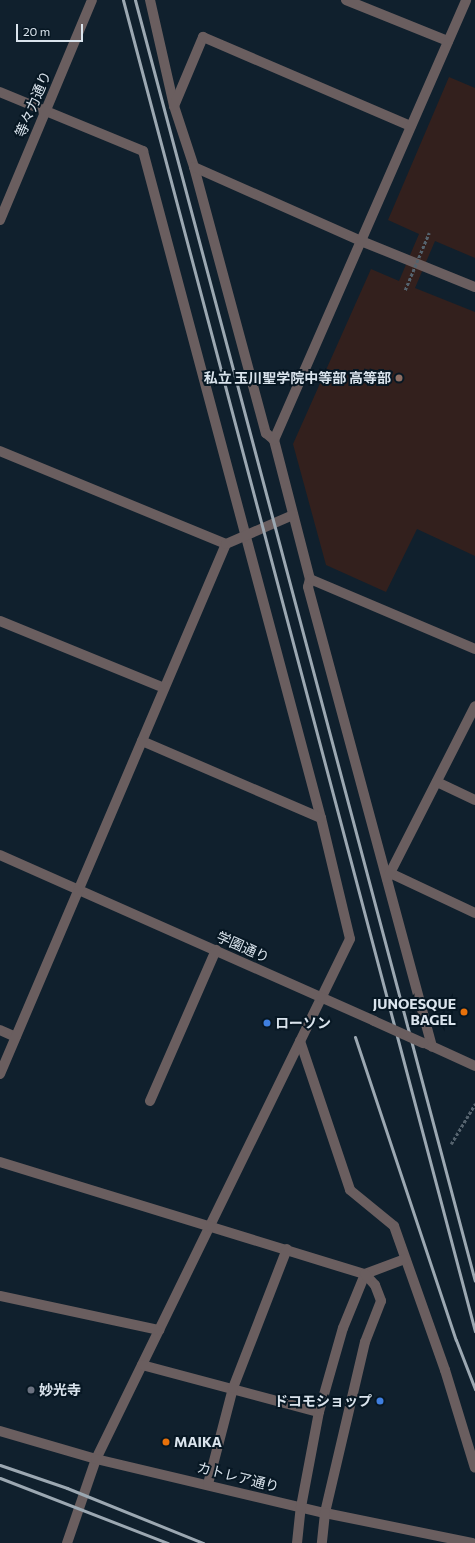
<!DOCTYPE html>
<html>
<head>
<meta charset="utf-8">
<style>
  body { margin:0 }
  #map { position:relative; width:475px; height:1543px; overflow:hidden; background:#10202d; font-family:Commissioner,"Noto Sans JP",sans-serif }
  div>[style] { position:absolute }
  .education>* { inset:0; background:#33201d }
  .path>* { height:2.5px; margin-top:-1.25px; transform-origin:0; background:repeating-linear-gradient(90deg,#55636e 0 3px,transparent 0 5px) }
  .minor>* { height:10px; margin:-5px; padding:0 5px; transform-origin:5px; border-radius:5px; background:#6a5e5f }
  .rail>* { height:3px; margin:-1.5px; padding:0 1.5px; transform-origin:1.5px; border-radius:1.5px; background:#9ca8b2 }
  .path-bridge>* { height:2.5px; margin-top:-1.25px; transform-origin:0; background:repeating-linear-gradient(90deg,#55636e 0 3px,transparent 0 5px) }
  .minor-bridge>* { height:10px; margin:-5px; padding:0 5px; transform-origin:5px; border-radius:5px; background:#6a5e5f }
  .dots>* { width:11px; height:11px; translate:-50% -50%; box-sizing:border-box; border:2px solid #071723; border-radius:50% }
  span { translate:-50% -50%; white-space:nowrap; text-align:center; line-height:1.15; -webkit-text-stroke:4px #071723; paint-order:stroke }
  .street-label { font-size:14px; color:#dae4ed }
  .poi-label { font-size:14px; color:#dae4ed; font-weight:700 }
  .right { translate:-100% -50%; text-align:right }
  .left { translate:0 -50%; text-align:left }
  .scale { position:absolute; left:16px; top:24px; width:67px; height:18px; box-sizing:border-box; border:2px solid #dae4ed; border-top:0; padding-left:5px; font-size:12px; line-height:14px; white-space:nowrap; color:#dae4ed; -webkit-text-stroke:3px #071723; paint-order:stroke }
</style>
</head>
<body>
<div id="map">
  <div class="education">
    <i style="clip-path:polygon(449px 77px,475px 88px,475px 258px,435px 241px,415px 288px,475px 312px,475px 556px,417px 529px,386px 592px,326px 565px,293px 444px,371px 269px,399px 281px,419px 234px,388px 220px)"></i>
  </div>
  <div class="path">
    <i style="left:451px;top:1144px;width:47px;rotate:-59deg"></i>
  </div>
  <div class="minor">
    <i style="left:150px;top:0;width:109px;rotate:77.2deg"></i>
    <i style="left:174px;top:106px;width:64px;rotate:71.8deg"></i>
    <i style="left:194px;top:167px;width:276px;rotate:74.9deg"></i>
    <i style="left:266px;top:433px;width:11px;rotate:41deg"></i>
    <i style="left:274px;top:440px;width:144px;rotate:75.5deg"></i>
    <i style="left:310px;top:579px;width:8px;rotate:104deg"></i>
    <i style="left:308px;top:587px;width:476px;rotate:74.9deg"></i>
    <i style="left:346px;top:0;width:110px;rotate:21.9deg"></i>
    <i style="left:0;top:92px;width:155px;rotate:22.4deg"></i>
    <i style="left:143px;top:151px;width:690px;rotate:75.06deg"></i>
    <i style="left:321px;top:818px;width:124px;rotate:76.5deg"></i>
    <i style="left:350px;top:939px;width:579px;rotate:116.03deg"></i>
    <i style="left:96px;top:1459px;width:89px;rotate:109deg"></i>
    <i style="left:174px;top:106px;width:75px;rotate:-67.2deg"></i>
    <i style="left:203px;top:37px;width:226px;rotate:23.2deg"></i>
    <i style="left:194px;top:167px;width:183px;rotate:23.9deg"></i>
    <i style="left:361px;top:241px;width:123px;rotate:22deg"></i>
    <i style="left:0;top:220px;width:238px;rotate:-67.3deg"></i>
    <i style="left:274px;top:440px;width:480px;rotate:-66.4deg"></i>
    <i style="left:0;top:451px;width:244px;rotate:22.4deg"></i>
    <i style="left:310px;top:579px;width:179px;rotate:23deg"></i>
    <i style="left:0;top:621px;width:177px;rotate:22.2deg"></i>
    <i style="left:142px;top:741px;width:195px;rotate:23.3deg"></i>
    <i style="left:437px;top:782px;width:42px;rotate:25.3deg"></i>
    <i style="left:0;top:855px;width:409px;rotate:23.9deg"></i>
    <i style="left:390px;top:873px;width:94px;rotate:25.2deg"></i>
    <i style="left:387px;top:879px;width:194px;rotate:-63deg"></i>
    <i style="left:0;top:1030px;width:17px;rotate:24deg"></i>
    <i style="left:300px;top:1041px;width:157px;rotate:71.4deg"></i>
    <i style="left:350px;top:1190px;width:57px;rotate:39.3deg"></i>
    <i style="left:394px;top:1226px;width:153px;rotate:70.5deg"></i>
    <i style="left:445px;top:1370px;width:102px;rotate:73deg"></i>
    <i style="left:427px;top:1044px;width:53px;rotate:24.6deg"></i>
    <i style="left:0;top:1074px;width:576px;rotate:-66.91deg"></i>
    <i style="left:226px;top:544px;width:73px;rotate:-23.4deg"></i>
    <i style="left:150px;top:1101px;width:165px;rotate:-66.4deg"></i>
    <i style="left:0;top:1162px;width:382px;rotate:17.1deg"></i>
    <i style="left:365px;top:1274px;width:43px;rotate:-20.6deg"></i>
    <i style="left:0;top:1296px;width:163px;rotate:12.1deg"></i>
    <i style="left:142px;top:1365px;width:183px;rotate:14.9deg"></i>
    <i style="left:0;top:1431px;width:100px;rotate:16.3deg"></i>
    <i style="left:96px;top:1459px;width:235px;rotate:13.3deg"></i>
    <i style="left:325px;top:1513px;width:150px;rotate:11.5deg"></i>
    <i style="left:208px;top:1484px;width:99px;rotate:-75.4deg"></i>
    <i style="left:233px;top:1388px;width:149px;rotate:-68.8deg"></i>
    <i style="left:297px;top:1543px;width:36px;rotate:-84deg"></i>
    <i style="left:301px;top:1507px;width:97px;rotate:-79.3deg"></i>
    <i style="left:319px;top:1412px;width:87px;rotate:-74.1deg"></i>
    <i style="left:343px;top:1328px;width:58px;rotate:-67.8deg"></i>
    <i style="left:365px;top:1274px;width:15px;rotate:48deg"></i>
    <i style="left:375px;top:1285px;width:17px;rotate:69deg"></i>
    <i style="left:381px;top:1301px;width:44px;rotate:111.3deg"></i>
    <i style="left:365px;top:1342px;width:176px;rotate:103.2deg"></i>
    <i style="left:325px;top:1513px;width:30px;rotate:96deg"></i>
  </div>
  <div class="rail">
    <i style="left:123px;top:0;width:1377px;rotate:75.19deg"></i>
    <i style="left:135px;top:0;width:1325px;rotate:75.14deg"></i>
    <i style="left:355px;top:1037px;width:319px;rotate:71.6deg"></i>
    <i style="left:456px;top:1340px;width:53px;rotate:68.8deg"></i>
    <i style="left:0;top:1465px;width:71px;rotate:18.9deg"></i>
    <i style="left:67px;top:1488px;width:147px;rotate:22deg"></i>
    <i style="left:0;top:1478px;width:180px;rotate:21.2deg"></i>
  </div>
  <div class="path-bridge">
    <i style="left:405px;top:290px;width:62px;rotate:-67.2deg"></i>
  </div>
  <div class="minor-bridge">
    <i style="left:374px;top:1021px;width:54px;rotate:24.2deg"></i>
  </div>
  <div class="dots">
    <i style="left:399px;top:378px;background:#8d6e63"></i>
    <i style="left:464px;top:1012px;background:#e8710a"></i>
    <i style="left:267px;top:1023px;background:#3f7fe0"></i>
    <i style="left:31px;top:1390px;background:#6b7280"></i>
    <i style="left:380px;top:1401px;background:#3f7fe0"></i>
    <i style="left:166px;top:1442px;background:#e8710a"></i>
  </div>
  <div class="street-label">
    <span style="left:33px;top:104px;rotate:-67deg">等々力通り</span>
    <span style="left:243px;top:947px;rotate:24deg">学園通り</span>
    <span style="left:238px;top:1477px;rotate:14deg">カトレア通り</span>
  </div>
  <div class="poi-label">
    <span class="right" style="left:391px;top:378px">私立 玉川聖学院中等部 高等部</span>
    <span class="right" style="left:456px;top:1012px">JUNOESQUE<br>BAGEL</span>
    <span class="left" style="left:275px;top:1023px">ローソン</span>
    <span class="left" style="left:39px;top:1390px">妙光寺</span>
    <span class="right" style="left:372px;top:1401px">ドコモショップ</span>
    <span class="left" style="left:174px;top:1442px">MAIKA</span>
  </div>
  <div class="scale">20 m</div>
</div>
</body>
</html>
